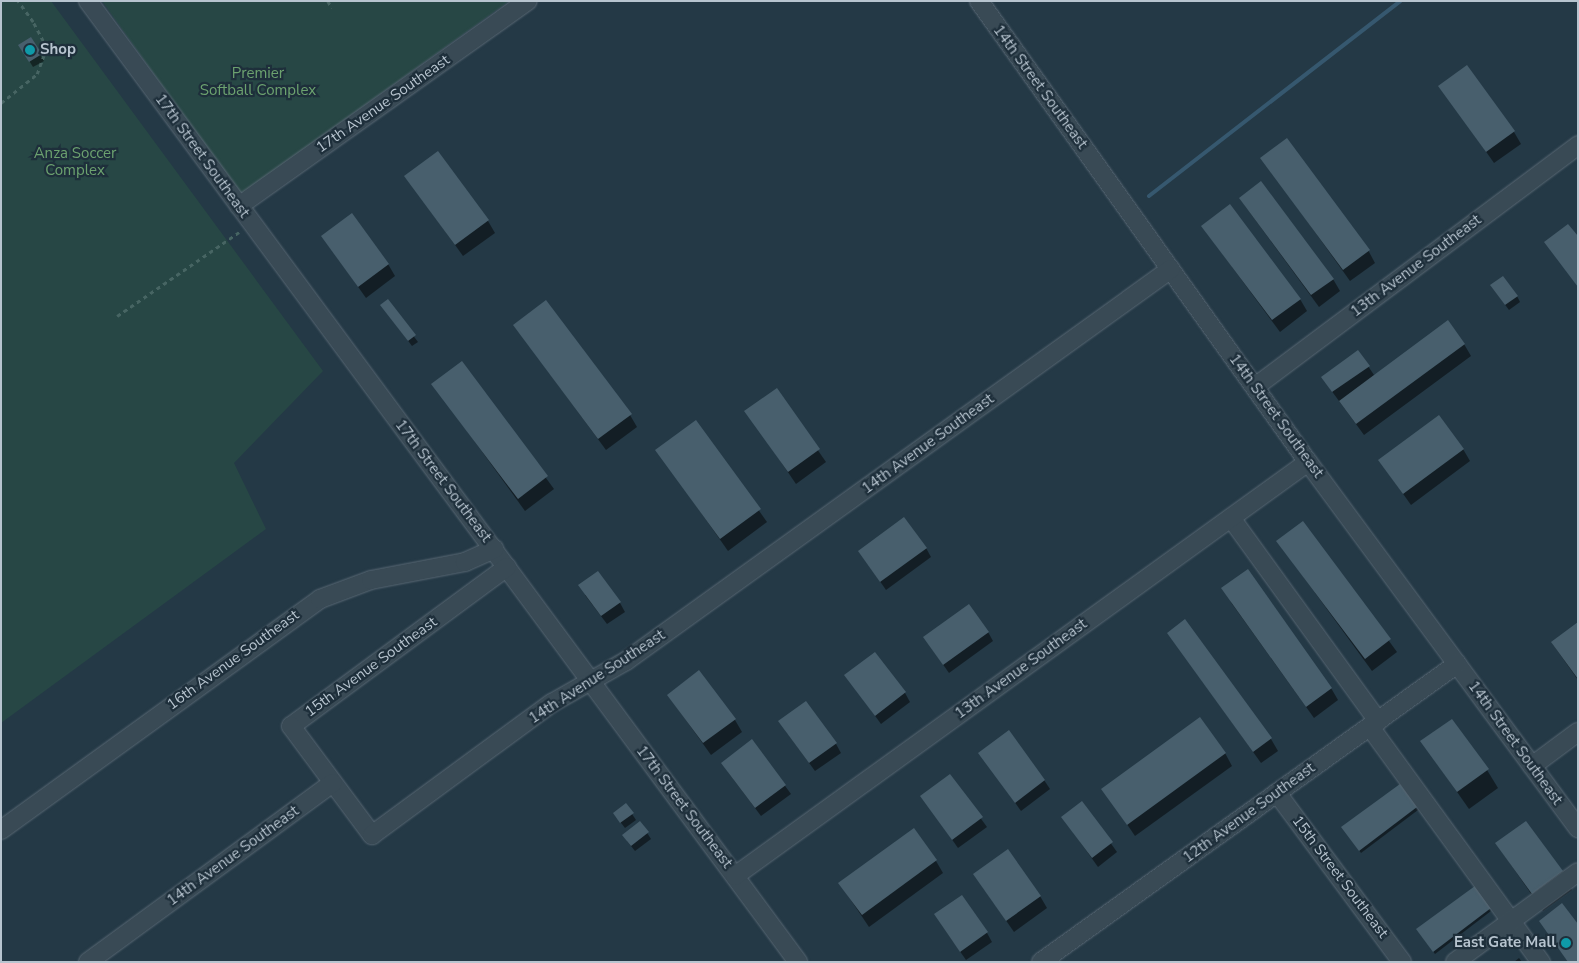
<!DOCTYPE html>
<html>
<head>
<meta charset="utf-8">
<style>
  body { margin:0 }
  #map { position:relative; width:1579px; height:963px; overflow:hidden; background:#243946; font-family:"Nunito Sans",sans-serif }
  div>[style] { position:absolute }
  .green>* { inset:0; background:#274745 }
  .shadow>* { inset:0; background:#0007 }
  .stream>* { height:4px; margin:-2px; padding:0 2px; transform-origin:2px; border-radius:2px; background:#36586f }
  .building>* { inset:0; background:#485f6d }
  .path>* { height:2.5px; margin-top:-1.25px; transform-origin:0; background:repeating-linear-gradient(90deg,#476563 0 4px,transparent 0 8px) }
  .roads { filter:drop-shadow(0 0 1px #586773) drop-shadow(0 0 1px #586773) }
  .minor>* { height:18px; margin:-9px; padding:0 9px; transform-origin:9px; border-radius:9px; background:#394a55 }
  .dots>* { width:14px; height:14px; translate:-50% -50%; box-sizing:border-box; border:2px solid #1e2f3b; border-radius:50% }
  span { translate:-50% -50%; white-space:nowrap; text-align:center; line-height:1.15; -webkit-text-stroke:4.5px #1e2f3b; paint-order:stroke }
  .poi-label { font-size:15px; color:#b7c4cf; font-weight:700 }
  .left { translate:0 -50%; text-align:left }
  .right { translate:-100% -50%; text-align:right }
  .park-label { font-size:15px; color:#6ca26f }
  .street-label { font-size:15px; color:#b7c4cf }
  .frame { position:absolute; inset:0; border:2px solid #b7c4cf; pointer-events:none }
</style>
</head>
<body>
<div id="map">
  <div class="green">
    <i style="clip-path:polygon(1px 1px,51px 1px,323px 371px,234px 463px,266px 529px,1px 723px)"></i>
    <i style="clip-path:polygon(102px 1px,509px 1px,240px 195px)"></i>
  </div>
  <div class="shadow">
    <i style="clip-path:polygon(30px 39px,44px 61px,33px 67px,20px 46px)"></i>
    <i style="clip-path:polygon(1440px 86px,1514px 132px,1521px 144px,1494px 163px)"></i>
    <i style="clip-path:polygon(1262px 158px,1368px 250px,1375px 263px,1350px 281px)"></i>
    <i style="clip-path:polygon(406px 177px,488px 221px,495px 233px,463px 256px)"></i>
    <i style="clip-path:polygon(1240px 199px,1333px 279px,1340px 291px,1319px 307px)"></i>
    <i style="clip-path:polygon(1202px 226px,1300px 299px,1307px 311px,1280px 332px)"></i>
    <i style="clip-path:polygon(322px 236px,388px 264px,395px 276px,366px 298px)"></i>
    <i style="clip-path:polygon(1491px 286px,1517px 296px,1520px 302px,1509px 310px)"></i>
    <i style="clip-path:polygon(387px 301px,418px 342px,412px 346px,382px 306px)"></i>
    <i style="clip-path:polygon(514px 325px,630px 415px,637px 427px,606px 450px)"></i>
    <i style="clip-path:polygon(1464px 344px,1471px 356px,1364px 435px,1328px 386px,1368px 366px,1374px 375px)"></i>
    <i style="clip-path:polygon(462px 363px,554px 489px,525px 511px,433px 384px)"></i>
    <i style="clip-path:polygon(776px 390px,826px 462px,796px 484px,746px 411px)"></i>
    <i style="clip-path:polygon(696px 422px,767px 522px,728px 551px,657px 450px)"></i>
    <i style="clip-path:polygon(1463px 449px,1470px 461px,1411px 505px,1379px 460px)"></i>
    <i style="clip-path:polygon(1303px 523px,1397px 652px,1372px 671px,1278px 542px)"></i>
    <i style="clip-path:polygon(926px 548px,931px 557px,886px 590px,859px 551px)"></i>
    <i style="clip-path:polygon(585px 595px,620px 603px,625px 612px,607px 624px)"></i>
    <i style="clip-path:polygon(1230px 601px,1331px 688px,1338px 700px,1314px 718px)"></i>
    <i style="clip-path:polygon(1578px 624px,1578px 680px,1552px 643px)"></i>
    <i style="clip-path:polygon(988px 632px,993px 641px,949px 673px,930px 646px)"></i>
    <i style="clip-path:polygon(1168px 633px,1271px 739px,1278px 751px,1261px 763px)"></i>
    <i style="clip-path:polygon(846px 676px,905px 693px,910px 702px,881px 724px)"></i>
    <i style="clip-path:polygon(668px 695px,735px 720px,742px 732px,711px 755px)"></i>
    <i style="clip-path:polygon(785px 730px,836px 744px,841px 753px,815px 771px)"></i>
    <i style="clip-path:polygon(752px 741px,791px 794px,761px 816px,728px 772px)"></i>
    <i style="clip-path:polygon(1422px 742px,1487px 770px,1498px 788px,1469px 809px)"></i>
    <i style="clip-path:polygon(980px 753px,1044px 780px,1050px 789px,1021px 811px)"></i>
    <i style="clip-path:polygon(1225px 753px,1232px 766px,1135px 836px,1103px 789px)"></i>
    <i style="clip-path:polygon(950px 776px,987px 827px,958px 848px,922px 797px)"></i>
    <i style="clip-path:polygon(1400px 786px,1418px 810px,1361px 853px,1344px 829px)"></i>
    <i style="clip-path:polygon(1082px 803px,1117px 852px,1098px 867px,1063px 818px)"></i>
    <i style="clip-path:polygon(626px 805px,636px 820px,625px 828px,618px 819px)"></i>
    <i style="clip-path:polygon(640px 822px,651px 839px,635px 851px,627px 841px)"></i>
    <i style="clip-path:polygon(1496px 843px,1562px 871px,1572px 890px,1543px 911px)"></i>
    <i style="clip-path:polygon(936px 861px,943px 873px,869px 927px,840px 884px)"></i>
    <i style="clip-path:polygon(982px 886px,1040px 896px,1047px 908px,1014px 932px)"></i>
    <i style="clip-path:polygon(1474px 888px,1491px 911px,1435px 954px,1419px 932px)"></i>
    <i style="clip-path:polygon(941px 924px,987px 933px,992px 942px,966px 960px)"></i>
    <i style="clip-path:polygon(1519px 958px,1522px 962px,1514px 962px)"></i>
  </div>
  <div class="stream">
    <i style="left:1149px;top:196px;width:318px;rotate:-37.8deg"></i>
  </div>
  <div class="building">
    <i style="clip-path:polygon(31px 37px,42px 54px,29px 62px,18px 45px)"></i>
    <i style="clip-path:polygon(1467px 65px,1515px 131px,1486px 152px,1438px 86px)"></i>
    <i style="clip-path:polygon(1287px 138px,1370px 250px,1343px 270px,1260px 158px)"></i>
    <i style="clip-path:polygon(438px 151px,489px 220px,455px 245px,404px 176px)"></i>
    <i style="clip-path:polygon(1261px 181px,1334px 279px,1311px 295px,1239px 198px)"></i>
    <i style="clip-path:polygon(1230px 204px,1301px 299px,1272px 320px,1201px 226px)"></i>
    <i style="clip-path:polygon(352px 213px,389px 264px,358px 287px,321px 236px)"></i>
    <i style="clip-path:polygon(1568px 224px,1578px 236px,1578px 287px,1544px 242px)"></i>
    <i style="clip-path:polygon(1503px 276px,1518px 296px,1505px 305px,1490px 285px)"></i>
    <i style="clip-path:polygon(388px 299px,416px 335px,408px 341px,380px 305px)"></i>
    <i style="clip-path:polygon(546px 300px,632px 414px,598px 439px,513px 325px)"></i>
    <i style="clip-path:polygon(1448px 320px,1465px 344px,1356px 424px,1339px 401px)"></i>
    <i style="clip-path:polygon(1358px 350px,1370px 366px,1332px 392px,1321px 377px)"></i>
    <i style="clip-path:polygon(462px 361px,548px 476px,518px 499px,431px 384px)"></i>
    <i style="clip-path:polygon(777px 388px,820px 449px,788px 472px,744px 411px)"></i>
    <i style="clip-path:polygon(1439px 415px,1464px 449px,1403px 494px,1378px 460px)"></i>
    <i style="clip-path:polygon(696px 420px,761px 509px,720px 539px,655px 450px)"></i>
    <i style="clip-path:polygon(904px 517px,927px 548px,880px 582px,858px 551px)"></i>
    <i style="clip-path:polygon(1303px 521px,1391px 639px,1365px 659px,1276px 541px)"></i>
    <i style="clip-path:polygon(1248px 569px,1332px 688px,1306px 707px,1221px 588px)"></i>
    <i style="clip-path:polygon(598px 571px,621px 602px,601px 616px,578px 585px)"></i>
    <i style="clip-path:polygon(969px 604px,989px 632px,943px 665px,923px 637px)"></i>
    <i style="clip-path:polygon(1185px 619px,1272px 738px,1253px 752px,1167px 633px)"></i>
    <i style="clip-path:polygon(1578px 622px,1578px 679px,1551px 642px)"></i>
    <i style="clip-path:polygon(875px 652px,906px 692px,875px 716px,844px 675px)"></i>
    <i style="clip-path:polygon(699px 670px,736px 719px,703px 743px,667px 695px)"></i>
    <i style="clip-path:polygon(806px 701px,837px 743px,809px 763px,778px 721px)"></i>
    <i style="clip-path:polygon(1200px 717px,1226px 753px,1127px 825px,1101px 789px)"></i>
    <i style="clip-path:polygon(1452px 719px,1489px 769px,1457px 792px,1420px 741px)"></i>
    <i style="clip-path:polygon(1009px 730px,1045px 780px,1015px 803px,978px 753px)"></i>
    <i style="clip-path:polygon(752px 739px,786px 785px,755px 808px,721px 763px)"></i>
    <i style="clip-path:polygon(950px 774px,983px 817px,952px 840px,920px 796px)"></i>
    <i style="clip-path:polygon(1400px 784px,1417px 807px,1359px 851px,1341px 827px)"></i>
    <i style="clip-path:polygon(1082px 801px,1113px 842px,1092px 858px,1061px 817px)"></i>
    <i style="clip-path:polygon(626px 803px,634px 813px,620px 823px,613px 813px)"></i>
    <i style="clip-path:polygon(640px 821px,649px 832px,631px 846px,622px 835px)"></i>
    <i style="clip-path:polygon(1526px 821px,1563px 871px,1532px 894px,1495px 843px)"></i>
    <i style="clip-path:polygon(914px 828px,937px 860px,862px 915px,838px 883px)"></i>
    <i style="clip-path:polygon(1008px 849px,1041px 896px,1006px 921px,973px 874px)"></i>
    <i style="clip-path:polygon(1475px 886px,1491px 908px,1433px 952px,1416px 929px)"></i>
    <i style="clip-path:polygon(962px 895px,988px 932px,960px 952px,934px 914px)"></i>
    <i style="clip-path:polygon(1562px 903px,1578px 924px,1578px 962px,1568px 962px,1539px 921px)"></i>
  </div>
  <div class="path">
    <i style="left:328px;top:1px;width:8px;rotate:60deg"></i>
    <i style="left:1px;top:103px;width:46px;rotate:-38.9deg"></i>
    <i style="left:37px;top:74px;width:23px;rotate:-70deg"></i>
    <i style="left:45px;top:52px;width:11px;rotate:-100deg"></i>
    <i style="left:43px;top:41px;width:21px;rotate:-118deg"></i>
    <i style="left:33px;top:22px;width:26px;rotate:-126deg"></i>
    <i style="left:117px;top:316px;width:148px;rotate:-34.5deg"></i>
  </div>
  <div class="roads">
    <div class="minor">
      <i style="left:88px;top:1px;width:1195px;rotate:53.54deg"></i>
      <i style="left:979px;top:1px;width:566px;rotate:54.49deg"></i>
      <i style="left:1308px;top:462px;width:455px;rotate:53.6deg"></i>
      <i style="left:239px;top:206px;width:354px;rotate:-35.4deg"></i>
      <i style="left:1255px;top:387px;width:404px;rotate:-36.8deg"></i>
      <i style="left:1231px;top:518px;width:251px;rotate:54.1deg"></i>
      <i style="left:507px;top:567px;width:268px;rotate:143.6deg"></i>
      <i style="left:291px;top:726px;width:136px;rotate:53.4deg"></i>
      <i style="left:372px;top:835px;width:223px;rotate:-36.3deg"></i>
      <i style="left:552px;top:703px;width:85px;rotate:-29.6deg"></i>
      <i style="left:626px;top:661px;width:671px;rotate:-35.73deg"></i>
      <i style="left:1370px;top:727px;width:291px;rotate:54deg"></i>
      <i style="left:1532px;top:766px;width:57px;rotate:-36.5deg"></i>
      <i style="left:1277px;top:793px;width:210px;rotate:53.5deg"></i>
      <i style="left:1px;top:830px;width:394px;rotate:-35.9deg"></i>
      <i style="left:320px;top:599px;width:54px;rotate:-20.4deg"></i>
      <i style="left:371px;top:580px;width:96px;rotate:-10.8deg"></i>
      <i style="left:465px;top:562px;width:32px;rotate:-24deg"></i>
      <i style="left:735px;top:876px;width:707px;rotate:-35.85deg"></i>
      <i style="left:88px;top:962px;width:303px;rotate:-36.2deg"></i>
      <i style="left:1041px;top:962px;width:512px;rotate:-35.62deg"></i>
      <i style="left:1455px;top:962px;width:152px;rotate:-36.2deg"></i>
    </div>
  </div>
  <div class="dots">
    <i style="left:30px;top:50px;background:#0f9aa8"></i>
    <i style="left:1566px;top:943px;background:#0f9aa8"></i>
  </div>
  <div class="poi-label">
    <span class="left" style="left:40px;top:50px">Shop</span>
    <span class="right" style="left:1556px;top:943px">East Gate Mall</span>
  </div>
  <div class="park-label">
    <span style="left:258px;top:82px">Premier<br>Softball Complex</span>
    <span style="left:75px;top:162px">Anza Soccer<br>Complex</span>
  </div>
  <div class="street-label">
    <span style="left:1040px;top:87px;rotate:54deg">14th Street Southeast</span>
    <span style="left:383px;top:104px;rotate:-35deg">17th Avenue Southeast</span>
    <span style="left:202px;top:156px;rotate:54deg">17th Street Southeast</span>
    <span style="left:1416px;top:266px;rotate:-37deg">13th Avenue Southeast</span>
    <span style="left:1276px;top:416px;rotate:54deg">14th Street Southeast</span>
    <span style="left:928px;top:444px;rotate:-36deg">14th Avenue Southeast</span>
    <span style="left:443px;top:481px;rotate:53deg">17th Street Southeast</span>
    <span style="left:233px;top:660px;rotate:-36deg">16th Avenue Southeast</span>
    <span style="left:371px;top:667px;rotate:-36deg">15th Avenue Southeast</span>
    <span style="left:1021px;top:669px;rotate:-36deg">13th Avenue Southeast</span>
    <span style="left:597px;top:677px;rotate:-33deg">14th Avenue Southeast</span>
    <span style="left:1515px;top:743px;rotate:54deg">14th Street Southeast</span>
    <span style="left:684px;top:807px;rotate:53deg">17th Street Southeast</span>
    <span style="left:1249px;top:813px;rotate:-36deg">12th Avenue Southeast</span>
    <span style="left:233px;top:856px;rotate:-36deg">14th Avenue Southeast</span>
    <span style="left:1340px;top:877px;rotate:53deg">15th Street Southeast</span>
  </div>
  <div class="frame"></div>
</div>
</body>
</html>
